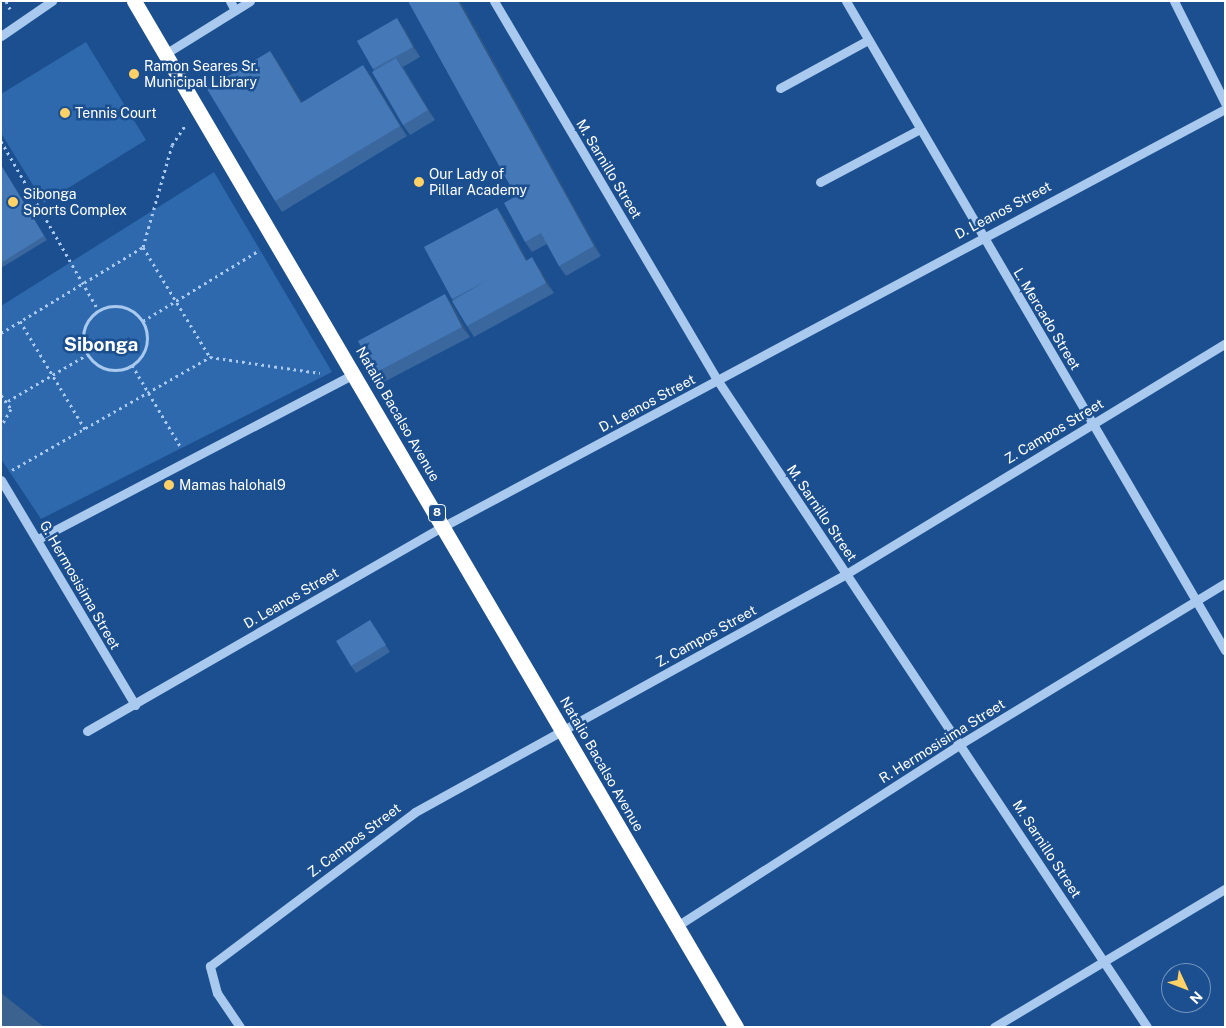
<!DOCTYPE html>
<html>
<head>
<meta charset="utf-8">
<style>
  body { margin:0 }
  #map { position:relative; width:1226px; height:1028px; overflow:hidden; background:#1b4f8f; font-family:"Public Sans",sans-serif }
  div>[style] { position:absolute }
  .green>* { inset:0; background:#2e69ad }
  .water>* { inset:0; background:#3c6290 }
  .path>* { height:3px; margin-top:-1.5px; transform-origin:0; background:repeating-linear-gradient(90deg,#a9c9ee 0 2.5px,transparent 0 6.5px) }
  .path>.ring { margin:-1.5px; padding:0; box-sizing:content-box; background:none; border:3px solid #a9c9ee; border-radius:50% }
  .minor>* { height:9px; margin:-4.5px; padding:0 4.5px; transform-origin:4.5px; border-radius:4.5px; background:#a9c9ee }
  .highway>* { height:15px; margin:-7.5px; padding:0 7.5px; transform-origin:7.5px; border-radius:7.5px; background:#fff }
  .wall>* { inset:0; background:#3a679d }
  .shaded-wall>* { inset:0; background:#305480 }
  .building>* { inset:0; background:#4478b7 }
  .dots>* { width:14px; height:14px; translate:-50% -50%; box-sizing:border-box; border:2px solid #1b4f8f; border-radius:50% }
  span { translate:-50% -50%; white-space:nowrap; text-align:center; line-height:1.15; -webkit-text-stroke:5px #1b4f8f; paint-order:stroke }
  .shield-label span { padding:1px 4px; background:#1b4f8f; border:1px solid; border-radius:4px; -webkit-text-stroke-width:0 }
  .shield-label { font-size:12px; color:#fff; font-weight:700 }
  .poi-label { font-size:14px; color:#fff }
  .left { translate:0 -50%; text-align:left }
  .street-label { font-size:14px; color:#fff }
  .district-label { font-size:19px; color:#fff; font-weight:700 }
  .frame { position:absolute; inset:0; border:2px solid #fff; pointer-events:none }
  .north { position:absolute; left:1161px; top:963px; width:50px; height:50px; box-sizing:border-box; background:#1b4f8f; border:1px solid #7695bc; border-radius:50%; rotate:133deg; font-size:14px; font-weight:700; line-height:20px; text-align:center; color:#fff }
  .north::after { content:''; display:block; margin:auto; width:18px; height:22px; background:#ffd166; clip-path:polygon(50% 0,100% 100%,50% 72%,0 100%) }
</style>
</head>
<body>
<div id="map">
  <div class="green">
    <i style="clip-path:polygon(86px 42px,146px 140px,44px 203px,1px 133px,1px 94px)"></i>
    <i style="clip-path:polygon(214px 172px,332px 372px,41px 519px,1px 459px,1px 306px)"></i>
  </div>
  <div class="water">
    <i style="clip-path:polygon(1px 993px,44px 1027px,1px 1027px)"></i>
  </div>
  <div class="path">
    <i style="left:6px;top:1px;width:9px;rotate:63deg"></i>
    <i style="left:1px;top:141px;width:195px;rotate:60.1deg"></i>
    <i style="left:143px;top:247px;width:129px;rotate:58.7deg"></i>
    <i class="ring" style="left:83px;top:306px;width:61px;height:61px"></i>
    <i style="left:20px;top:321px;width:126px;rotate:59deg"></i>
    <i style="left:143px;top:321px;width:135px;rotate:-31.3deg"></i>
    <i style="left:1px;top:333px;width:166px;rotate:-31.2deg"></i>
    <i style="left:143px;top:247px;width:106px;rotate:-74.1deg"></i>
    <i style="left:172px;top:145px;width:23px;rotate:-56deg"></i>
    <i style="left:132px;top:365px;width:94px;rotate:59.3deg"></i>
    <i style="left:1px;top:395px;width:17px;rotate:54deg"></i>
    <i style="left:11px;top:409px;width:20px;rotate:120deg"></i>
    <i style="left:8px;top:401px;width:93px;rotate:-30.4deg"></i>
    <i style="left:12px;top:470px;width:228px;rotate:-29.7deg"></i>
    <i style="left:210px;top:357px;width:111px;rotate:8.3deg"></i>
  </div>
  <div class="minor">
    <i style="left:230px;top:1px;width:10px;rotate:61deg"></i>
    <i style="left:494px;top:1px;width:441px;rotate:59.5deg"></i>
    <i style="left:718px;top:381px;width:775px;rotate:56.41deg"></i>
    <i style="left:846px;top:1px;width:752px;rotate:59.72deg"></i>
    <i style="left:1174px;top:1px;width:114px;rotate:63.4deg"></i>
    <i style="left:1px;top:36px;width:62px;rotate:-34.5deg"></i>
    <i style="left:165px;top:54px;width:100px;rotate:-31.9deg"></i>
    <i style="left:780px;top:88px;width:100px;rotate:-28.6deg"></i>
    <i style="left:820px;top:182px;width:113px;rotate:-27.9deg"></i>
    <i style="left:1px;top:480px;width:262px;rotate:59.2deg"></i>
    <i style="left:38px;top:539px;width:358px;rotate:-27.6deg"></i>
    <i style="left:87px;top:731px;width:412px;rotate:-29.9deg"></i>
    <i style="left:444px;top:526px;width:885px;rotate:-28.1deg"></i>
    <i style="left:677px;top:926px;width:339px;rotate:-32.7deg"></i>
    <i style="left:962px;top:743px;width:308px;rotate:-31.3deg"></i>
    <i style="left:240px;top:1027px;width:41px;rotate:-124.1deg"></i>
    <i style="left:217px;top:993px;width:28px;rotate:-105deg"></i>
    <i style="left:210px;top:966px;width:256px;rotate:-36.9deg"></i>
    <i style="left:415px;top:812px;width:492px;rotate:-28.9deg"></i>
    <i style="left:846px;top:574px;width:443px;rotate:-31.3deg"></i>
    <i style="left:994px;top:1027px;width:269px;rotate:-30.9deg"></i>
  </div>
  <div class="highway">
    <i style="left:134px;top:1px;width:1190px;rotate:59.6deg"></i>
  </div>
  <div class="wall">
    <i style="clip-path:polygon(408px 1px,460px 1px,601px 256px,566px 276px,559px 266px,547px 244px,532px 252px,525px 242px,516px 196px)"></i>
    <i style="clip-path:polygon(404px 28px,420px 57px,403px 67px,435px 120px,410px 135px,403px 125px,374px 71px,357px 41px)"></i>
    <i style="clip-path:polygon(270px 51px,277px 61px,302px 102px,371px 76px,407px 136px,282px 212px,275px 201px)"></i>
    <i style="clip-path:polygon(1px 165px,47px 240px,1px 268px)"></i>
    <i style="clip-path:polygon(497px 208px,504px 218px,527px 260px,539px 268px,554px 293px,474px 337px,467px 326px,424px 247px)"></i>
    <i style="clip-path:polygon(452px 304px,470px 337px,382px 383px,375px 373px)"></i>
    <i style="clip-path:polygon(370px 620px,390px 652px,356px 673px,351px 666px)"></i>
  </div>
  <div class="shaded-wall">
    <i style="clip-path:polygon(458px 1px,460px 1px,601px 256px,594px 246px)"></i>
    <i style="clip-path:polygon(397px 18px,404px 28px,420px 57px,413px 47px)"></i>
    <i style="clip-path:polygon(270px 51px,277px 61px,309px 113px,301px 103px)"></i>
    <i style="clip-path:polygon(396px 58px,403px 68px,435px 120px,428px 110px)"></i>
    <i style="clip-path:polygon(363px 65px,371px 76px,407px 136px,400px 126px)"></i>
    <i style="clip-path:polygon(497px 208px,504px 218px,533px 271px,526px 261px)"></i>
    <i style="clip-path:polygon(532px 257px,539px 268px,554px 293px,546px 283px)"></i>
    <i style="clip-path:polygon(445px 294px,452px 304px,470px 337px,462px 327px)"></i>
  </div>
  <div class="building">
    <i style="clip-path:polygon(408px 1px,458px 1px,594px 246px,559px 266px,541px 233px,525px 242px,504px 203px,516px 196px)"></i>
    <i style="clip-path:polygon(397px 18px,413px 47px,373px 69px,357px 41px)"></i>
    <i style="clip-path:polygon(270px 51px,301px 103px,363px 65px,400px 126px,275px 201px,207px 89px)"></i>
    <i style="clip-path:polygon(396px 58px,428px 110px,403px 125px,372px 72px)"></i>
    <i style="clip-path:polygon(1px 165px,44px 236px,1px 263px)"></i>
    <i style="clip-path:polygon(497px 208px,526px 261px,532px 257px,546px 283px,467px 326px,452px 301px,488px 280px,452px 299px,424px 247px)"></i>
    <i style="clip-path:polygon(445px 294px,462px 327px,375px 373px,358px 341px)"></i>
    <i style="clip-path:polygon(370px 620px,386px 645px,351px 666px,336px 641px)"></i>
  </div>
  <div class="dots">
    <i style="left:134px;top:74px;background:#ffd166"></i>
    <i style="left:65px;top:113px;background:#ffd166"></i>
    <i style="left:419px;top:182px;background:#ffd166"></i>
    <i style="left:13px;top:202px;background:#ffd166"></i>
    <i style="left:169px;top:485px;background:#ffd166"></i>
  </div>
  <div class="shield-label">
    <span style="left:437px;top:513px">8</span>
  </div>
  <div class="poi-label">
    <span class="left" style="left:144px;top:74px">Ramon Seares Sr.<br>Municipal Library</span>
    <span class="left" style="left:75px;top:113px">Tennis Court</span>
    <span class="left" style="left:429px;top:182px">Our Lady of<br>Pillar Academy</span>
    <span class="left" style="left:23px;top:202px">Sibonga<br>Sports Complex</span>
    <span class="left" style="left:179px;top:485px">Mamas halohal9</span>
  </div>
  <div class="street-label">
    <span style="left:609px;top:169px;rotate:59deg">M. Sarnillo Street</span>
    <span style="left:1003px;top:210px;rotate:-28deg">D. Leanos Street</span>
    <span style="left:1047px;top:319px;rotate:59deg">L. Mercado Street</span>
    <span style="left:647px;top:403px;rotate:-28deg">D. Leanos Street</span>
    <span style="left:398px;top:414px;rotate:60deg">Natalio Bacalso Avenue</span>
    <span style="left:1054px;top:431px;rotate:-31deg">Z. Campos Street</span>
    <span style="left:822px;top:513px;rotate:56deg">M. Sarnillo Street</span>
    <span style="left:80px;top:585px;rotate:60deg">G. Hermosisima Street</span>
    <span style="left:291px;top:598px;rotate:-30deg">D. Leanos Street</span>
    <span style="left:706px;top:636px;rotate:-29deg">Z. Campos Street</span>
    <span style="left:942px;top:741px;rotate:-32deg">R. Hermosisima Street</span>
    <span style="left:602px;top:764px;rotate:60deg">Natalio Bacalso Avenue</span>
    <span style="left:354px;top:840px;rotate:-37deg">Z. Campos Street</span>
    <span style="left:1047px;top:849px;rotate:57deg">M. Sarnillo Street</span>
  </div>
  <div class="district-label">
    <span style="left:101px;top:345px">Sibonga</span>
  </div>
  <div class="frame"></div>
  <div class="north">N</div>
</div>
</body>
</html>
